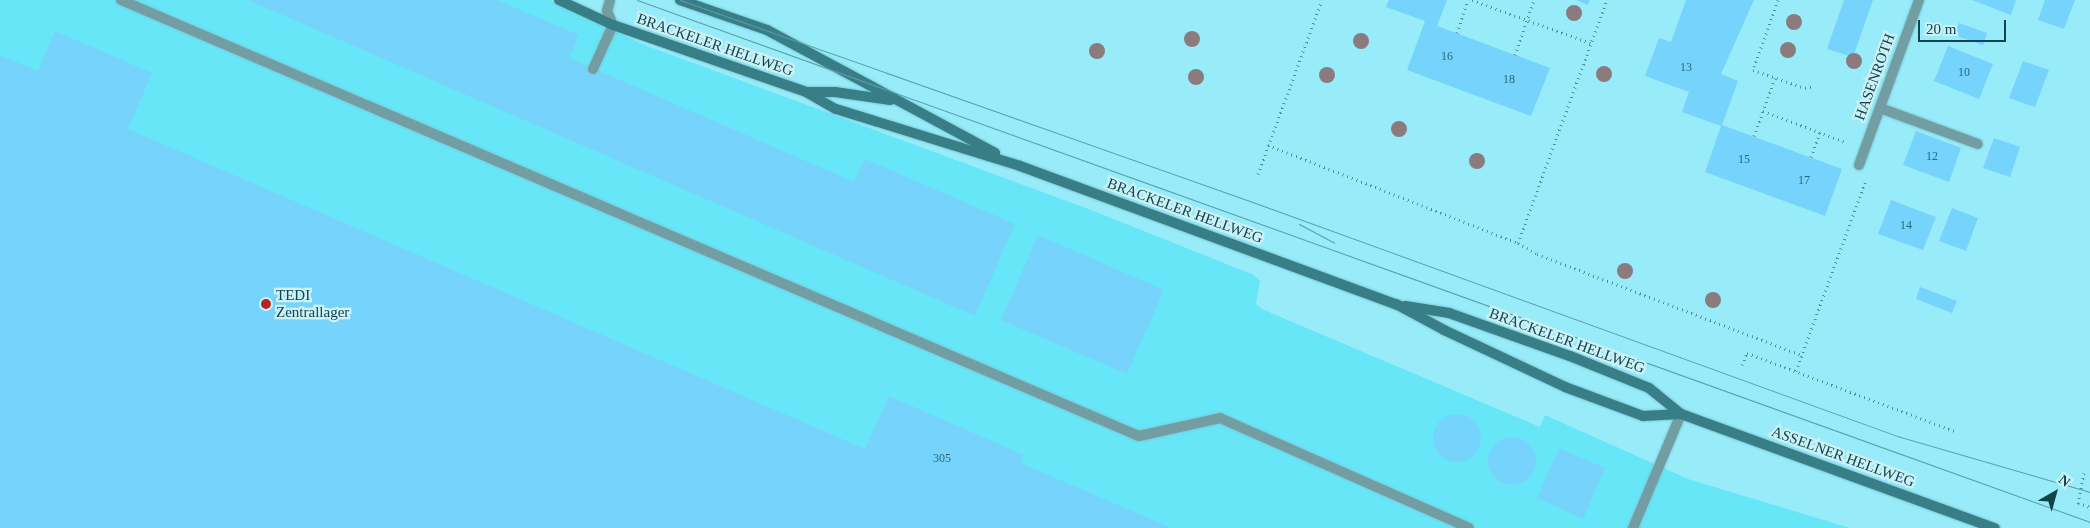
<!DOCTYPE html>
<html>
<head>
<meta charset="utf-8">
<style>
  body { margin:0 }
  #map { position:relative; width:2090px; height:528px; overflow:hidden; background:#98ecf9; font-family:Georgia,serif }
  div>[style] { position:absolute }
  .built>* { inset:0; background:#67e6f8 }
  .building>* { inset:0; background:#76d3fb }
  .round { border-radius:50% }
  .path>* { height:3px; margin-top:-1.5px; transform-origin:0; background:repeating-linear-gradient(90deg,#4f909a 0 1px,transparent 0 5px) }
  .roads { filter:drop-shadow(0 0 1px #7bc7d3) drop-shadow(0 0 1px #7bc7d3) }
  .lane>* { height:10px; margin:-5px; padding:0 5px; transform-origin:5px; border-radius:5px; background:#729da3 }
  .street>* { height:10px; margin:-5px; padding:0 5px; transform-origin:5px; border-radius:5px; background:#729da3 }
  .secondary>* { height:10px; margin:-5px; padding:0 5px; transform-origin:5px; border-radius:5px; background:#387e87 }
  .tram>* { height:1px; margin:-0.5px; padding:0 0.5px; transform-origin:0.5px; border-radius:0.5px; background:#5a9ea8 }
  .trees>* { width:16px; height:16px; margin:-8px; border-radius:50%; background:#8b7b7e }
  .dots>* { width:14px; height:14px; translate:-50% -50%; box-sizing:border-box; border:2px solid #caf2f8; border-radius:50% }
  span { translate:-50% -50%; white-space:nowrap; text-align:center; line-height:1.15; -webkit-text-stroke:4.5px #caf2f8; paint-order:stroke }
  .number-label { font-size:12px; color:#2c6877 }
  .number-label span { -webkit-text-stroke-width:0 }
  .street-label { font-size:15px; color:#13444b }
  .poi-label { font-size:15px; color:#13444b }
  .left { translate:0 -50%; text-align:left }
  .north { position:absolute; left:2030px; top:468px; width:50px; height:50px; -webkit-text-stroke:4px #caf2f8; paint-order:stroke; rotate:38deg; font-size:14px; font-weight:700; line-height:20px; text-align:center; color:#13444b }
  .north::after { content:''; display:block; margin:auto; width:18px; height:22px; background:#13444b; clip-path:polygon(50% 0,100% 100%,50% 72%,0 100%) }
  .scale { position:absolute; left:1918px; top:20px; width:88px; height:22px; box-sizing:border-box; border:2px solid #13444b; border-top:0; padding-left:6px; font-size:15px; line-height:18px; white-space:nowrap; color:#13444b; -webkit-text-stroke:4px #caf2f8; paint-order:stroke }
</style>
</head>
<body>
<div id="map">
  <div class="built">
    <i style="clip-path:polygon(0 0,550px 0,642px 44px,1091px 210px,1254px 275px,1260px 281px,1256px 304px,1262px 309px,1540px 427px,1545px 415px,1688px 479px,1850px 528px,0 528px)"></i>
  </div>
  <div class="building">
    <i style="clip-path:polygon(248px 0,497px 0,579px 35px,569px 58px,854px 182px,865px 159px,1015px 224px,975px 316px)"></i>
    <i style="clip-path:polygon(1389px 0,1447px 0,1437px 26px,1550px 68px,1531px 116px,1407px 70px,1425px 21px,1386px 7px)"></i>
    <i style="clip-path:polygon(1576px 0,1590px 0,1588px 5px)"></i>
    <i style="clip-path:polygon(1686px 0,1754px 0,1721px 74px,1738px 81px,1722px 125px,1842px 169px,1825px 216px,1705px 172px,1721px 126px,1682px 112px,1689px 92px,1645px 76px,1659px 38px,1671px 42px)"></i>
    <i style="clip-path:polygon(1844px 0,1873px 0,1853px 57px,1827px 49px)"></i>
    <i style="clip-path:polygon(1972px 0,2016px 0,2011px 15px)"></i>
    <i style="clip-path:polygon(2045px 0,2075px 0,2064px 29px,2038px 20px)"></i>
    <i style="clip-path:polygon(1959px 23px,1987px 33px,1983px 45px,1954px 35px)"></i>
    <i style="clip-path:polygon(55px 31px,152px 73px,128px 129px,865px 449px,889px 396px,1024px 455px,1021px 463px,1171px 528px,0 528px,0 55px,38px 71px)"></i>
    <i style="clip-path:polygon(1948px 46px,1993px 64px,1979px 99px,1934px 81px)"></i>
    <i style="clip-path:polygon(2023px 61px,2049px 70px,2035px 107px,2009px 98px)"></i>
    <i style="clip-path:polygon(1916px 131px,1961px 148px,1949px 182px,1903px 165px)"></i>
    <i style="clip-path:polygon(1994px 138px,2020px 147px,2010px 177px,1983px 168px)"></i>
    <i style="clip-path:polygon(1891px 200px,1936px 217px,1923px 250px,1878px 234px)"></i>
    <i style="clip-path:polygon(1952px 208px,1978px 218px,1966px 251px,1939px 241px)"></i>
    <i style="clip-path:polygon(1038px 235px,1164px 290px,1127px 374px,1001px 320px)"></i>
    <i style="clip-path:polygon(1920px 287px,1957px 301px,1952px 313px,1916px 299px)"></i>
    <i class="round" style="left:1433px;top:414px;width:48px;height:48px"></i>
    <i class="round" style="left:1488px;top:437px;width:48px;height:48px"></i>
    <i style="clip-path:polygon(1559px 448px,1605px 468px,1583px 519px,1537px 498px)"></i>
  </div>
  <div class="path">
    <i style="left:1472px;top:0;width:127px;rotate:19.9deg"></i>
    <i style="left:1778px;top:0;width:74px;rotate:109.7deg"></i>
    <i style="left:1753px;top:70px;width:55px;rotate:19.1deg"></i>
    <i style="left:1805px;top:88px;width:8px;rotate:-14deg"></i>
    <i style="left:1457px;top:33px;width:35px;rotate:-72deg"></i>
    <i style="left:1515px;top:55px;width:58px;rotate:-70.9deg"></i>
    <i style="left:1775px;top:78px;width:35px;rotate:110deg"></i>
    <i style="left:1763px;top:111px;width:88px;rotate:20.7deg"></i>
    <i style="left:1754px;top:136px;width:27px;rotate:-70deg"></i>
    <i style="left:1268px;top:145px;width:269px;rotate:21.4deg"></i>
    <i style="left:1518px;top:243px;width:22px;rotate:30deg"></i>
    <i style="left:1537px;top:254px;width:284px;rotate:20.9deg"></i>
    <i style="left:1811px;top:157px;width:27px;rotate:-70deg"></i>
    <i style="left:1258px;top:174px;width:185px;rotate:-69.8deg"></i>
    <i style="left:1518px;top:243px;width:259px;rotate:-69.9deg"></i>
    <i style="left:1742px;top:365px;width:13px;rotate:-67deg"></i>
    <i style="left:1747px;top:353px;width:224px;rotate:20.6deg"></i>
    <i style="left:1796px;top:371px;width:201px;rotate:-69.9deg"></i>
    <i style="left:2084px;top:473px;width:31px;rotate:101deg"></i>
    <i style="left:2078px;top:503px;width:13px;rotate:18deg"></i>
  </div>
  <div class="roads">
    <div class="lane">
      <i style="left:121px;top:0;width:1107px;rotate:23.19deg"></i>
      <i style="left:1139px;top:436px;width:83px;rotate:-12.5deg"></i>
      <i style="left:1220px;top:418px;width:272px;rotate:23.8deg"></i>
      <i style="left:593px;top:69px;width:48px;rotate:-65.6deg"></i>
      <i style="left:1880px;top:108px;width:104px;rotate:20.2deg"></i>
      <i style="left:1633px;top:528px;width:124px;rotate:-67.2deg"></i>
    </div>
    <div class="street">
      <i style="left:610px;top:0;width:11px;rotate:105deg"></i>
      <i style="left:607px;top:11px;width:15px;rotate:67deg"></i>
      <i style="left:1859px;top:165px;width:176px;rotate:-70deg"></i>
    </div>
    <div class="secondary">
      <i style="left:559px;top:0;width:60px;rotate:24.8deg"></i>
      <i style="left:613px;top:25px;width:204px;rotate:19.1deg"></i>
      <i style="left:806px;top:92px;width:34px;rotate:30deg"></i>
      <i style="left:836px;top:109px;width:193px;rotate:17.2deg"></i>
      <i style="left:1020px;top:166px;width:401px;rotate:20.2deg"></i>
      <i style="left:1396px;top:304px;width:55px;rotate:28.4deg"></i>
      <i style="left:1444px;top:330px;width:134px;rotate:25.2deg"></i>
      <i style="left:1565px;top:387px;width:83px;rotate:20.4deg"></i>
      <i style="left:1643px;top:416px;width:38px;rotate:-3deg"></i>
      <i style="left:680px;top:0;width:92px;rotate:19deg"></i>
      <i style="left:767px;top:30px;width:259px;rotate:28.3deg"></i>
      <i style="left:807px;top:92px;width:28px"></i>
      <i style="left:835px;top:92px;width:56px;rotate:8.3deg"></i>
      <i style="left:1405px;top:306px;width:45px;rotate:9deg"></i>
      <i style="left:1449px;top:313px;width:128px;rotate:19.6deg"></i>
      <i style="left:1570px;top:356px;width:85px;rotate:22.1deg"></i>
      <i style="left:1649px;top:388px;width:41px;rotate:39.1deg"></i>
      <i style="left:1681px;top:414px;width:334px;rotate:20deg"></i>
    </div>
  </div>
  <div class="tram">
    <i style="left:637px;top:0;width:1544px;rotate:19.76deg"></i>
    <i style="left:680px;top:0;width:601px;rotate:19.43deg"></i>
    <i style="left:1247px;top:200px;width:692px;rotate:19.95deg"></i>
    <i style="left:1897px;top:436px;width:201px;rotate:16.2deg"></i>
    <i style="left:1299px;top:224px;width:40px;rotate:28deg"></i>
  </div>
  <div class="trees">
    <i style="left:1574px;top:13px"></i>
    <i style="left:1794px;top:22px"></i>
    <i style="left:1192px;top:39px"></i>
    <i style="left:1361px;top:41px"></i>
    <i style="left:1788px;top:50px"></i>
    <i style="left:1097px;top:51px"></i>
    <i style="left:1854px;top:61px"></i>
    <i style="left:1604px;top:74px"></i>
    <i style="left:1327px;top:75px"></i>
    <i style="left:1196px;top:77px"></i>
    <i style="left:1399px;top:129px"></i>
    <i style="left:1477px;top:161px"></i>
    <i style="left:1625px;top:271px"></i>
    <i style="left:1713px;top:300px"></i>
  </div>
  <div class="dots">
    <i style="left:266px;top:304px;background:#b42521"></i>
  </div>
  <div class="number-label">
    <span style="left:1447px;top:57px">16</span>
    <span style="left:1686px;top:68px">13</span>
    <span style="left:1964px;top:73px">10</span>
    <span style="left:1509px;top:80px">18</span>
    <span style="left:1932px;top:157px">12</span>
    <span style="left:1744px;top:160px">15</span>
    <span style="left:1804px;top:181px">17</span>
    <span style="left:1906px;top:226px">14</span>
    <span style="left:942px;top:459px">305</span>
  </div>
  <div class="street-label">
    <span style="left:715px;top:45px;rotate:19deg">BRACKELER HELLWEG</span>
    <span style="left:1875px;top:77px;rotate:-70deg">HASENROTH</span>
    <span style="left:1185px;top:211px;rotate:20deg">BRACKELER HELLWEG</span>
    <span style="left:1567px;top:341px;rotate:20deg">BRACKELER HELLWEG</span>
    <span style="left:1843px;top:457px;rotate:20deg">ASSELNER HELLWEG</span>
  </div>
  <div class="poi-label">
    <span class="left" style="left:276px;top:304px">TEDI<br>Zentrallager</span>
  </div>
  <div class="north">N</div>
  <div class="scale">20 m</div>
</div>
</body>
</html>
